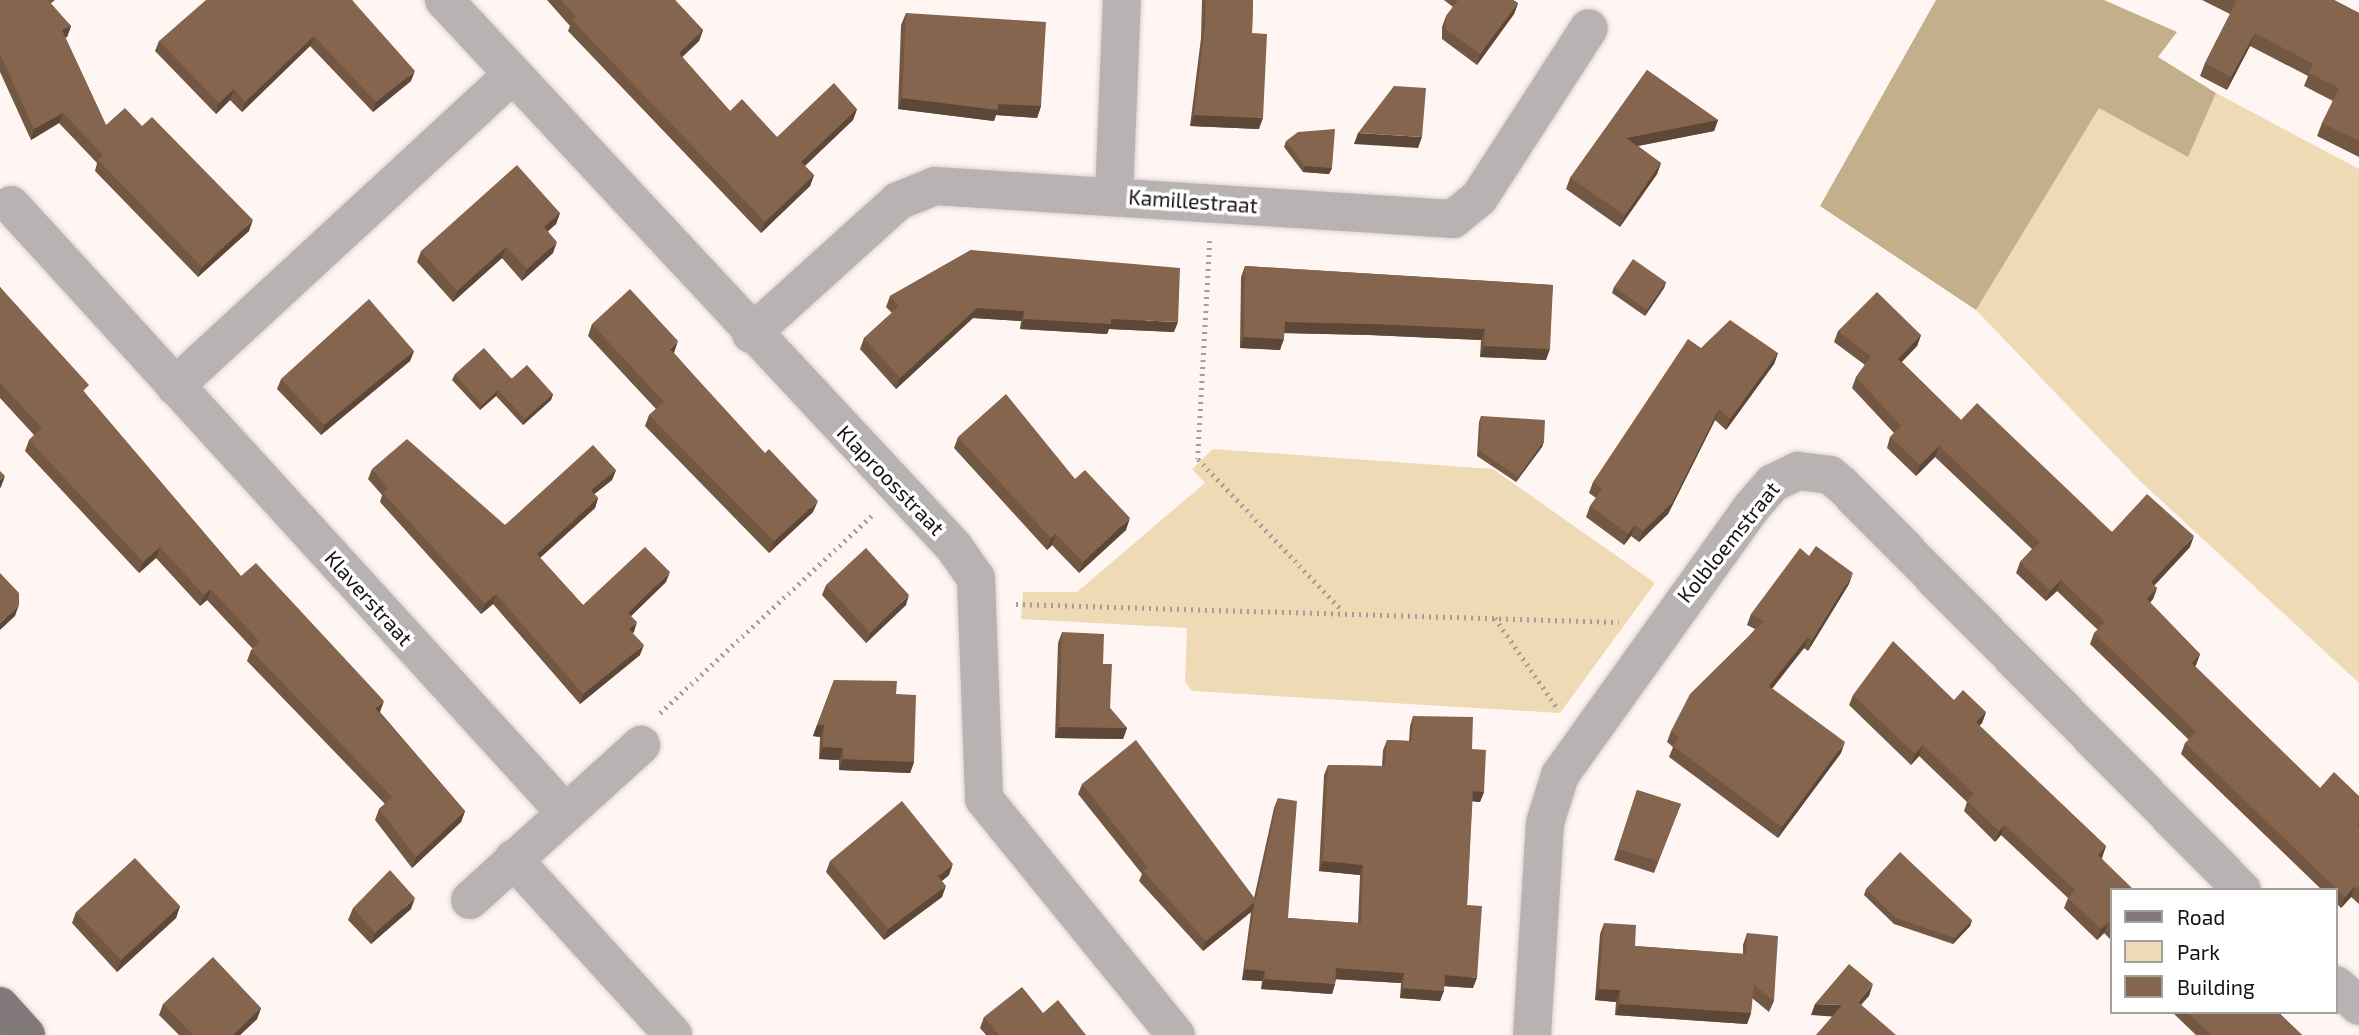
<!DOCTYPE html>
<html>
<head>
<meta charset="utf-8">
<style>
  body { margin:0 }
  #map { position:relative; width:2359px; height:1035px; overflow:hidden; background:#fff5f3; font-family:"Exo 2",sans-serif }
  div>[style] { position:absolute }
  .green>* { inset:0; background:#efdab6 }
  .forest>* { inset:0; background:#c3af8b }
  .path>* { height:4.5px; margin-top:-2.25px; transform-origin:0; background:repeating-linear-gradient(90deg,#a59d9b 0 2px,transparent 0 7px) }
  .roads { filter:drop-shadow(0 0 2px #dad1cf) drop-shadow(0 0 2px #dad1cf) }
  .minor>* { height:38px; margin:-19px; padding:0 19px; transform-origin:19px; border-radius:19px; background:#b8b2b3 }
  .major>* { height:38px; margin:-19px; padding:0 19px; transform-origin:19px; border-radius:19px; background:#82797a }
  .wall>* { inset:0; background:#725743 }
  .shaded-wall>* { inset:0; background:#5d4737 }
  .building>* { inset:0; background:#85654e }
  span { translate:-50% -50%; white-space:nowrap; text-align:center; line-height:1.15; -webkit-text-stroke:7px #fff; paint-order:stroke }
  .street-label { font-size:21px; color:#171312 }
  .legend { position:absolute; left:2110px; top:888px; width:228px; height:126px; box-sizing:border-box; background:#fff; border:2px solid #a2a1a0; margin:0; padding:9px 12px; list-style:none; font-size:21px; color:#171312 }
  .legend li { display:flex; align-items:center; gap:14px; height:35px }
  .legend b { width:35px; border:2px solid #a2a1a0 }
</style>
</head>
<body>
<div id="map">
  <div class="green">
    <i style="clip-path:polygon(2216px 93px,2359px 169px,2359px 683px,2140px 481px,1976px 310px,2099px 107px,2188px 156px)"></i>
    <i style="clip-path:polygon(1213px 449px,1493px 469px,1655px 583px,1560px 713px,1192px 691px,1185px 682px,1187px 628px,1021px 619px,1023px 592px,1077px 592px,1205px 483px,1192px 469px)"></i>
  </div>
  <div class="forest">
    <i style="clip-path:polygon(1936px 0,2104px 0,2177px 32px,2158px 57px,2216px 93px,2188px 157px,2099px 108px,1976px 310px,1820px 206px)"></i>
  </div>
  <div class="path">
    <i style="left:1210px;top:241px;width:218px;rotate:93.2deg"></i>
    <i style="left:1198px;top:459px;width:210px;rotate:46.4deg"></i>
    <i style="left:1016px;top:604px;width:603px;rotate:1.71deg"></i>
    <i style="left:1495px;top:618px;width:111px;rotate:55.3deg"></i>
    <i style="left:660px;top:713px;width:289px;rotate:-43deg"></i>
  </div>
  <div class="roads">
    <div class="minor">
      <i style="left:444px;top:0;width:748px;rotate:47deg"></i>
      <i style="left:954px;top:547px;width:38px;rotate:55deg"></i>
      <i style="left:976px;top:578px;width:221px;rotate:87.9deg"></i>
      <i style="left:984px;top:799px;width:304px;rotate:50.9deg"></i>
      <i style="left:1114px;top:196px;width:196px;rotate:-87.7deg"></i>
      <i style="left:11px;top:205px;width:819px;rotate:47.62deg"></i>
      <i style="left:751px;top:334px;width:198px;rotate:-42.1deg"></i>
      <i style="left:898px;top:201px;width:40px;rotate:-22deg"></i>
      <i style="left:935px;top:186px;width:519px;rotate:3.65deg"></i>
      <i style="left:1453px;top:219px;width:33px;rotate:-39deg"></i>
      <i style="left:1479px;top:198px;width:202px;rotate:-57.1deg"></i>
      <i style="left:175px;top:386px;width:460px;rotate:-42.7deg"></i>
      <i style="left:513px;top:859px;width:238px;rotate:47.7deg"></i>
      <i style="left:470px;top:900px;width:231px;rotate:-42.2deg"></i>
      <i style="left:2336px;top:985px;width:31px;rotate:42deg"></i>
      <i style="left:1532px;top:1035px;width:212px;rotate:-86.5deg"></i>
      <i style="left:1545px;top:823px;width:50px;rotate:-72.6deg"></i>
      <i style="left:1560px;top:775px;width:328px;rotate:-54.4deg"></i>
      <i style="left:1751px;top:508px;width:33px;rotate:-49deg"></i>
      <i style="left:1773px;top:483px;width:28px;rotate:-26deg"></i>
      <i style="left:1798px;top:471px;width:32px;rotate:7deg"></i>
      <i style="left:1830px;top:475px;width:16px;rotate:40deg"></i>
      <i style="left:1842px;top:485px;width:569px;rotate:45.36deg"></i>
    </div>
    <div class="major">
      <i style="left:0;top:1006px;width:39px;rotate:48deg"></i>
    </div>
  </div>
  <div class="wall">
    <i style="clip-path:polygon(0 0,55px 0,50px 4px,71px 26px,67px 37px,65px 37px,106px 125px,142px 126px,249px 231px,198px 277px,95px 171px,97px 163px,59px 123px,31px 140px,0 72px)"></i>
    <i style="clip-path:polygon(352px 0,411px 81px,373px 112px,310px 46px,242px 112px,230px 100px,216px 114px,155px 51px,159px 41px)"></i>
    <i style="clip-path:polygon(547px 0,675px 0,703px 30px,699px 41px,682px 57px,730px 111px,777px 137px,857px 109px,853px 120px,805px 166px,814px 175px,810px 186px,761px 233px,568px 31px,570px 26px)"></i>
    <i style="clip-path:polygon(1202px 0,1253px 0,1252px 33px,1259px 129px,1190px 126px,1201px 38px)"></i>
    <i style="clip-path:polygon(1444px 0,1513px 0,1518px 3px,1514px 14px,1477px 65px,1442px 39px,1442px 27px,1446px 16px,1453px 7px)"></i>
    <i style="clip-path:polygon(2202px 0,2334px 0,2359px 13px,2359px 157px,2317px 136px,2322px 123px,2333px 101px,2304px 86px,2308px 76px,2250px 46px,2227px 90px,2200px 76px,2205px 63px,2230px 14px)"></i>
    <i style="clip-path:polygon(906px 13px,1041px 106px,1037px 118px,996px 115px,994px 121px,898px 109px,901px 25px)"></i>
    <i style="clip-path:polygon(1647px 70px,1718px 120px,1714px 131px,1638px 146px,1661px 163px,1657px 174px,1620px 227px,1566px 189px,1570px 178px)"></i>
    <i style="clip-path:polygon(1286px 141px,1332px 168px,1329px 174px,1303px 172px,1284px 147px)"></i>
    <i style="clip-path:polygon(560px 213px,556px 224px,548px 231px,553px 253px,522px 281px,502px 258px,453px 302px,417px 262px,421px 251px)"></i>
    <i style="clip-path:polygon(971px 250px,1174px 332px,1109px 329px,1107px 334px,1020px 329px,1021px 321px,973px 318px,896px 389px,860px 349px,864px 338px,892px 313px,886px 307px,890px 296px)"></i>
    <i style="clip-path:polygon(1245px 266px,1553px 285px,1546px 360px,1480px 357px,1481px 340px,1370px 335px,1284px 333px,1280px 350px,1240px 348px,1241px 277px)"></i>
    <i style="clip-path:polygon(1666px 282px,1664px 288px,1645px 316px,1612px 293px,1614px 287px)"></i>
    <i style="clip-path:polygon(0 287px,86px 394px,241px 576px,380px 712px,465px 811px,461px 822px,412px 868px,375px 820px,379px 809px,385px 804px,247px 661px,251px 650px,253px 649px,207px 600px,200px 606px,156px 558px,139px 573px,25px 451px,29px 440px,34px 435px,0 398px)"></i>
    <i style="clip-path:polygon(592px 324px,674px 353px,813px 512px,769px 553px,645px 426px,649px 415px,656px 409px,588px 336px)"></i>
    <i style="clip-path:polygon(1838px 331px,1921px 335px,1917px 346px,1902px 362px,1961px 420px,2112px 532px,2190px 547px,2154px 586px,2157px 588px,2153px 599px,2150px 603px,2200px 654px,2195px 667px,2320px 788px,2359px 796px,2359px 904px,2351px 897px,2341px 908px,2336px 903px,2336px 890px,2322px 890px,2181px 754px,2185px 743px,2189px 740px,2090px 644px,2094px 633px,2098px 630px,2057px 591px,2046px 601px,2016px 573px,2020px 562px,2032px 549px,1935px 457px,1916px 476px,1887px 448px,1890px 437px,1894px 433px,1852px 388px,1856px 377px,1865px 365px,1834px 342px)"></i>
    <i style="clip-path:polygon(1701px 348px,1778px 353px,1774px 364px,1726px 430px,1715px 420px,1668px 514px,1639px 542px,1631px 536px,1624px 545px,1586px 517px,1590px 506px,1596px 498px,1589px 493px,1593px 482px)"></i>
    <i style="clip-path:polygon(414px 351px,410px 361px,321px 435px,277px 389px,281px 379px)"></i>
    <i style="clip-path:polygon(455px 374px,511px 378px,553px 394px,551px 400px,523px 425px,496px 396px,480px 410px,452px 380px)"></i>
    <i style="clip-path:polygon(1481px 416px,1544px 441px,1542px 447px,1516px 482px,1477px 456px,1479px 422px)"></i>
    <i style="clip-path:polygon(958px 437px,1075px 479px,1126px 530px,1079px 573px,1052px 545px,1047px 550px,954px 448px)"></i>
    <i style="clip-path:polygon(372px 469px,505px 525px,616px 470px,612px 480px,594px 494px,598px 498px,595px 508px,540px 558px,583px 605px,666px 582px,631px 616px,634px 632px,632px 633px,640px 655px,580px 704px,493px 604px,481px 614px,380px 502px,382px 495px,368px 479px)"></i>
    <i style="clip-path:polygon(1849px 584px,1808px 651px,1804px 648px,1772px 689px,1841px 753px,1778px 838px,1669px 757px,1673px 747px,1667px 742px,1671px 731px,1755px 629px,1747px 625px,1751px 614px)"></i>
    <i style="clip-path:polygon(826px 585px,906px 605px,866px 643px,822px 595px)"></i>
    <i style="clip-path:polygon(1062px 632px,1103px 664px,1110px 708px,1127px 728px,1123px 739px,1055px 738px,1058px 643px)"></i>
    <i style="clip-path:polygon(834px 680px,896px 694px,914px 762px,910px 773px,839px 770px,839px 760px,819px 759px,820px 737px,813px 736px)"></i>
    <i style="clip-path:polygon(1853px 695px,1954px 700px,1986px 712px,1982px 723px,1979px 726px,2106px 846px,2102px 858px,2112px 890px,2112px 941px,2104px 933px,2097px 940px,2064px 908px,2068px 898px,2001px 835px,1995px 842px,1964px 811px,1967px 802px,1919px 756px,1911px 765px,1849px 705px)"></i>
    <i style="clip-path:polygon(1413px 716px,1472px 749px,1484px 792px,1480px 802px,1472px 801px,1467px 905px,1473px 988px,1444px 986px,1440px 1001px,1400px 998px,1401px 983px,1336px 979px,1335px 984px,1332px 994px,1261px 989px,1262px 981px,1242px 980px,1251px 912px,1203px 951px,1139px 881px,1142px 874px,1078px 794px,1082px 784px,1254px 898px,1274px 808px,1278px 798px,1288px 918px,1358px 923px,1360px 875px,1319px 871px,1324px 775px,1328px 765px,1382px 766px,1383px 750px,1387px 740px,1409px 741px,1410px 726px)"></i>
    <i style="clip-path:polygon(1637px 790px,1681px 804px,1654px 873px,1614px 860px)"></i>
    <i style="clip-path:polygon(830px 861px,949px 875px,942px 881px,942px 897px,884px 940px,826px 872px)"></i>
    <i style="clip-path:polygon(1866px 889px,1972px 920px,1970px 926px,1953px 944px,1894px 924px,1864px 895px)"></i>
    <i style="clip-path:polygon(180px 906px,176px 918px,117px 972px,72px 923px,76px 912px)"></i>
    <i style="clip-path:polygon(353px 908px,411px 909px,371px 944px,348px 920px)"></i>
    <i style="clip-path:polygon(1604px 923px,1635px 946px,1743px 954px,1743px 945px,1747px 933px,1774px 1001px,1769px 1012px,1752px 998px,1751px 1013px,1747px 1024px,1615px 1015px,1616px 1002px,1595px 1000px,1600px 934px)"></i>
    <i style="clip-path:polygon(163px 1004px,261px 1008px,257px 1019px,240px 1035px,179px 1035px,159px 1015px)"></i>
    <i style="clip-path:polygon(2172px 1012px,2278px 1012px,2302px 1035px,2196px 1035px)"></i>
    <i style="clip-path:polygon(1043px 1013px,1086px 1035px,986px 1035px,980px 1028px,984px 1017px)"></i>
  </div>
  <div class="shaded-wall">
    <i style="clip-path:polygon(1518px 3px,1514px 14px,1477px 65px,1480px 54px)"></i>
    <i style="clip-path:polygon(71px 26px,67px 37px,58px 41px,62px 30px)"></i>
    <i style="clip-path:polygon(703px 30px,699px 41px,675px 64px,679px 53px)"></i>
    <i style="clip-path:polygon(2255px 33px,2250px 46px,2227px 90px,2231px 77px)"></i>
    <i style="clip-path:polygon(314px 36px,310px 46px,242px 112px,245px 102px)"></i>
    <i style="clip-path:polygon(415px 71px,411px 81px,373px 112px,376px 102px)"></i>
    <i style="clip-path:polygon(234px 89px,230px 100px,216px 114px,219px 103px)"></i>
    <i style="clip-path:polygon(902px 98px,1041px 106px,1037px 118px,996px 115px,994px 121px,898px 109px)"></i>
    <i style="clip-path:polygon(857px 109px,853px 120px,797px 173px,801px 162px)"></i>
    <i style="clip-path:polygon(63px 113px,59px 123px,31px 140px,34px 129px)"></i>
    <i style="clip-path:polygon(1194px 115px,1263px 118px,1259px 129px,1190px 126px)"></i>
    <i style="clip-path:polygon(1718px 120px,1714px 131px,1622px 149px,1626px 138px)"></i>
    <i style="clip-path:polygon(1358px 133px,1422px 137px,1418px 148px,1354px 144px)"></i>
    <i style="clip-path:polygon(1661px 163px,1657px 174px,1620px 227px,1625px 215px)"></i>
    <i style="clip-path:polygon(1305px 166px,1332px 168px,1329px 174px,1303px 172px)"></i>
    <i style="clip-path:polygon(814px 175px,810px 186px,761px 233px,765px 222px)"></i>
    <i style="clip-path:polygon(560px 213px,556px 224px,540px 238px,544px 227px)"></i>
    <i style="clip-path:polygon(253px 220px,249px 231px,198px 277px,202px 267px)"></i>
    <i style="clip-path:polygon(557px 242px,553px 253px,522px 281px,527px 269px)"></i>
    <i style="clip-path:polygon(506px 247px,502px 258px,453px 302px,457px 291px)"></i>
    <i style="clip-path:polygon(1666px 282px,1664px 288px,1645px 316px,1647px 310px)"></i>
    <i style="clip-path:polygon(977px 308px,1024px 311px,1021px 321px,973px 318px,896px 389px,900px 378px)"></i>
    <i style="clip-path:polygon(1024px 319px,1111px 319px,1178px 322px,1174px 332px,1109px 329px,1107px 334px,1020px 329px)"></i>
    <i style="clip-path:polygon(1285px 322px,1375px 324px,1485px 329px,1481px 340px,1370px 335px,1281px 333px)"></i>
    <i style="clip-path:polygon(1921px 335px,1917px 346px,1894px 369px,1898px 359px)"></i>
    <i style="clip-path:polygon(1244px 337px,1284px 339px,1280px 350px,1240px 348px)"></i>
    <i style="clip-path:polygon(678px 341px,674px 353px,666px 360px,670px 349px)"></i>
    <i style="clip-path:polygon(1484px 346px,1550px 349px,1546px 360px,1480px 357px)"></i>
    <i style="clip-path:polygon(414px 351px,410px 361px,321px 435px,324px 425px)"></i>
    <i style="clip-path:polygon(1778px 353px,1774px 364px,1726px 430px,1730px 419px)"></i>
    <i style="clip-path:polygon(498px 390px,496px 396px,480px 410px,482px 405px)"></i>
    <i style="clip-path:polygon(553px 394px,551px 400px,523px 425px,525px 419px)"></i>
    <i style="clip-path:polygon(1719px 409px,1715px 420px,1668px 514px,1639px 542px,1643px 531px)"></i>
    <i style="clip-path:polygon(1544px 441px,1542px 447px,1516px 482px,1518px 477px)"></i>
    <i style="clip-path:polygon(1939px 446px,1935px 457px,1916px 476px,1920px 465px)"></i>
    <i style="clip-path:polygon(616px 470px,612px 480px,587px 500px,591px 490px)"></i>
    <i style="clip-path:polygon(5px 476px,1px 487px,0 488px,0 480px)"></i>
    <i style="clip-path:polygon(598px 498px,595px 508px,533px 564px,537px 554px)"></i>
    <i style="clip-path:polygon(818px 501px,813px 512px,769px 553px,774px 541px)"></i>
    <i style="clip-path:polygon(1130px 518px,1126px 530px,1079px 573px,1083px 562px)"></i>
    <i style="clip-path:polygon(1635px 525px,1631px 536px,1624px 545px,1628px 534px)"></i>
    <i style="clip-path:polygon(1056px 534px,1052px 545px,1047px 550px,1051px 538px)"></i>
    <i style="clip-path:polygon(2194px 536px,2190px 547px,2147px 593px,2151px 582px)"></i>
    <i style="clip-path:polygon(160px 547px,156px 558px,139px 573px,143px 562px)"></i>
    <i style="clip-path:polygon(670px 572px,666px 582px,625px 622px,628px 613px)"></i>
    <i style="clip-path:polygon(1853px 573px,1849px 584px,1808px 651px,1812px 640px)"></i>
    <i style="clip-path:polygon(2061px 580px,2057px 591px,2046px 601px,2050px 591px)"></i>
    <i style="clip-path:polygon(2157px 588px,2153px 599px,2143px 610px,2147px 599px)"></i>
    <i style="clip-path:polygon(211px 589px,207px 600px,200px 606px,204px 595px)"></i>
    <i style="clip-path:polygon(496px 594px,493px 604px,481px 614px,485px 604px)"></i>
    <i style="clip-path:polygon(909px 595px,906px 605px,866px 643px,870px 633px)"></i>
    <i style="clip-path:polygon(19px 605px,15px 616px,0 630px,0 623px)"></i>
    <i style="clip-path:polygon(637px 622px,634px 632px,625px 639px,629px 629px)"></i>
    <i style="clip-path:polygon(1808px 637px,1804px 648px,1765px 697px,1769px 686px)"></i>
    <i style="clip-path:polygon(644px 645px,640px 655px,580px 704px,583px 694px)"></i>
    <i style="clip-path:polygon(2200px 654px,2196px 665px,2188px 674px,2192px 663px)"></i>
    <i style="clip-path:polygon(384px 701px,380px 712px,371px 719px,375px 708px)"></i>
    <i style="clip-path:polygon(1986px 712px,1982px 723px,1972px 733px,1976px 722px)"></i>
    <i style="clip-path:polygon(817px 725px,824px 725px,820px 737px,813px 736px)"></i>
    <i style="clip-path:polygon(1059px 727px,1127px 728px,1123px 739px,1055px 738px)"></i>
    <i style="clip-path:polygon(1845px 742px,1841px 753px,1778px 838px,1782px 827px)"></i>
    <i style="clip-path:polygon(1923px 745px,1919px 756px,1911px 765px,1915px 754px)"></i>
    <i style="clip-path:polygon(823px 747px,843px 748px,839px 760px,819px 759px)"></i>
    <i style="clip-path:polygon(843px 759px,914px 762px,910px 773px,839px 770px)"></i>
    <i style="clip-path:polygon(1473px 791px,1484px 792px,1480px 802px,1469px 801px)"></i>
    <i style="clip-path:polygon(465px 811px,461px 822px,412px 868px,416px 857px)"></i>
    <i style="clip-path:polygon(2005px 825px,2001px 835px,1995px 842px,1999px 831px)"></i>
    <i style="clip-path:polygon(2106px 846px,2102px 857px,2094px 865px,2098px 855px)"></i>
    <i style="clip-path:polygon(1323px 861px,1363px 865px,1360px 875px,1319px 871px)"></i>
    <i style="clip-path:polygon(953px 864px,949px 875px,934px 887px,938px 876px)"></i>
    <i style="clip-path:polygon(946px 886px,942px 897px,884px 940px,888px 929px)"></i>
    <i style="clip-path:polygon(2355px 886px,2351px 897px,2341px 908px,2345px 897px)"></i>
    <i style="clip-path:polygon(415px 898px,411px 909px,371px 944px,375px 933px)"></i>
    <i style="clip-path:polygon(1255px 902px,1251px 912px,1203px 951px,1206px 941px)"></i>
    <i style="clip-path:polygon(180px 906px,176px 918px,117px 972px,121px 960px)"></i>
    <i style="clip-path:polygon(1972px 920px,1970px 926px,1953px 944px,1955px 938px)"></i>
    <i style="clip-path:polygon(2108px 922px,2104px 933px,2097px 940px,2101px 929px)"></i>
    <i style="clip-path:polygon(1336px 968px,1404px 973px,1401px 983px,1332px 979px)"></i>
    <i style="clip-path:polygon(1245px 969px,1265px 971px,1262px 981px,1242px 980px)"></i>
    <i style="clip-path:polygon(1445px 975px,1477px 978px,1473px 988px,1441px 986px)"></i>
    <i style="clip-path:polygon(1265px 979px,1335px 984px,1332px 994px,1261px 989px)"></i>
    <i style="clip-path:polygon(1873px 984px,1869px 996px,1854px 1013px,1858px 1002px)"></i>
    <i style="clip-path:polygon(1403px 988px,1444px 991px,1440px 1001px,1400px 998px)"></i>
    <i style="clip-path:polygon(1599px 989px,1620px 990px,1616px 1002px,1595px 1000px)"></i>
    <i style="clip-path:polygon(1620px 1004px,1751px 1013px,1747px 1024px,1615px 1015px)"></i>
    <i style="clip-path:polygon(1815px 1004px,1842px 1005px,1838px 1017px,1811px 1015px)"></i>
    <i style="clip-path:polygon(261px 1008px,257px 1019px,240px 1035px,233px 1035px)"></i>
  </div>
  <div class="building">
    <i style="clip-path:polygon(0 0,48px 0,71px 26px,62px 30px,106px 125px,125px 108px,142px 126px,152px 117px,253px 220px,202px 267px,98px 160px,103px 155px,63px 113px,34px 129px,0 54px)"></i>
    <i style="clip-path:polygon(206px 0,352px 0,415px 71px,376px 102px,314px 36px,245px 102px,234px 89px,219px 103px,159px 41px)"></i>
    <i style="clip-path:polygon(561px 0,675px 0,703px 30px,679px 53px,730px 111px,742px 99px,777px 137px,834px 83px,857px 109px,801px 162px,814px 175px,765px 222px,572px 20px,576px 17px)"></i>
    <i style="clip-path:polygon(1206px 0,1253px 0,1252px 33px,1267px 34px,1263px 118px,1194px 115px,1205px 27px)"></i>
    <i style="clip-path:polygon(1458px 0,1513px 0,1518px 3px,1480px 54px,1446px 29px,1446px 16px)"></i>
    <i style="clip-path:polygon(2233px 0,2334px 0,2359px 13px,2359px 141px,2322px 123px,2339px 88px,2309px 73px,2313px 64px,2255px 33px,2231px 77px,2205px 63px,2236px 2px)"></i>
    <i style="clip-path:polygon(906px 13px,1046px 22px,1041px 106px,998px 104px,998px 110px,902px 98px)"></i>
    <i style="clip-path:polygon(1647px 70px,1718px 120px,1626px 138px,1661px 163px,1625px 215px,1570px 178px)"></i>
    <i style="clip-path:polygon(1394px 86px,1426px 88px,1422px 137px,1358px 133px)"></i>
    <i style="clip-path:polygon(1335px 129px,1332px 168px,1305px 166px,1286px 141px,1298px 132px)"></i>
    <i style="clip-path:polygon(517px 165px,560px 213px,544px 227px,557px 242px,527px 269px,506px 247px,457px 291px,421px 251px)"></i>
    <i style="clip-path:polygon(971px 250px,1180px 268px,1178px 322px,1111px 319px,1111px 324px,1024px 319px,1024px 311px,977px 308px,900px 378px,864px 338px,899px 306px,890px 296px)"></i>
    <i style="clip-path:polygon(1633px 259px,1666px 282px,1647px 310px,1614px 287px)"></i>
    <i style="clip-path:polygon(1245px 266px,1553px 285px,1550px 349px,1484px 346px,1485px 329px,1375px 324px,1285px 322px,1284px 339px,1244px 337px)"></i>
    <i style="clip-path:polygon(0 287px,89px 385px,83px 391px,241px 576px,256px 563px,373px 689px,384px 701px,375px 708px,465px 811px,416px 857px,379px 809px,392px 797px,251px 650px,260px 642px,211px 589px,204px 595px,160px 547px,143px 562px,29px 440px,42px 428px,0 383px)"></i>
    <i style="clip-path:polygon(630px 289px,678px 341px,670px 349px,765px 453px,769px 449px,818px 501px,774px 541px,649px 415px,664px 402px,592px 324px)"></i>
    <i style="clip-path:polygon(1877px 292px,1921px 335px,1898px 359px,1961px 420px,1977px 403px,2112px 532px,2147px 494px,2194px 536px,2151px 582px,2157px 588px,2147px 599px,2200px 654px,2192px 663px,2320px 788px,2334px 772px,2359px 796px,2359px 823px,2357px 825px,2359px 827px,2359px 890px,2355px 886px,2345px 897px,2185px 743px,2196px 732px,2094px 633px,2105px 622px,2061px 580px,2050px 591px,2020px 562px,2040px 542px,1939px 446px,1920px 465px,1890px 437px,1901px 426px,1856px 377px,1871px 356px,1838px 331px)"></i>
    <i style="clip-path:polygon(369px 299px,414px 351px,324px 425px,281px 379px)"></i>
    <i style="clip-path:polygon(1730px 320px,1778px 353px,1730px 419px,1719px 409px,1672px 503px,1643px 531px,1635px 525px,1628px 534px,1590px 506px,1602px 489px,1593px 482px,1688px 339px,1701px 348px)"></i>
    <i style="clip-path:polygon(484px 348px,511px 378px,500px 389px,527px 365px,553px 394px,525px 419px,498px 390px,482px 405px,455px 374px)"></i>
    <i style="clip-path:polygon(1006px 394px,1075px 479px,1085px 470px,1130px 518px,1083px 562px,1056px 534px,1051px 538px,958px 437px)"></i>
    <i style="clip-path:polygon(1481px 416px,1545px 420px,1544px 441px,1518px 477px,1479px 450px)"></i>
    <i style="clip-path:polygon(407px 439px,505px 525px,593px 445px,616px 470px,591px 490px,598px 498px,537px 554px,583px 605px,645px 547px,670px 572px,628px 613px,637px 622px,629px 629px,644px 645px,583px 694px,496px 594px,485px 604px,383px 493px,388px 488px,372px 469px)"></i>
    <i style="clip-path:polygon(0 471px,5px 476px,0 480px)"></i>
    <i style="clip-path:polygon(1816px 546px,1853px 573px,1812px 640px,1808px 637px,1769px 686px,1845px 742px,1782px 827px,1673px 746px,1679px 737px,1671px 731px,1690px 694px,1764px 621px,1751px 614px,1800px 548px,1809px 556px)"></i>
    <i style="clip-path:polygon(866px 548px,909px 595px,870px 633px,826px 585px)"></i>
    <i style="clip-path:polygon(0 573px,19px 593px,19px 605px,0 623px)"></i>
    <i style="clip-path:polygon(1062px 632px,1104px 634px,1103px 664px,1112px 664px,1110px 708px,1127px 728px,1059px 727px)"></i>
    <i style="clip-path:polygon(1893px 641px,1954px 700px,1963px 690px,1986px 712px,1976px 722px,2106px 846px,2098px 855px,2134px 890px,2112px 890px,2112px 926px,2108px 922px,2101px 929px,2068px 898px,2075px 890px,2005px 825px,1999px 831px,1967px 801px,1974px 794px,1923px 745px,1915px 754px,1853px 695px)"></i>
    <i style="clip-path:polygon(834px 680px,897px 681px,896px 694px,916px 695px,914px 762px,843px 759px,843px 748px,823px 747px,824px 725px,817px 725px)"></i>
    <i style="clip-path:polygon(1413px 716px,1473px 717px,1472px 749px,1486px 750px,1484px 792px,1473px 791px,1467px 905px,1482px 906px,1477px 978px,1445px 975px,1444px 991px,1403px 988px,1404px 973px,1336px 968px,1335px 984px,1265px 979px,1265px 971px,1245px 969px,1255px 902px,1206px 941px,1143px 871px,1148px 867px,1082px 784px,1136px 740px,1256px 900px,1278px 798px,1297px 801px,1288px 918px,1361px 923px,1363px 865px,1323px 861px,1328px 765px,1385px 766px,1387px 740px,1412px 741px)"></i>
    <i style="clip-path:polygon(1637px 790px,1681px 804px,1658px 861px,1618px 849px)"></i>
    <i style="clip-path:polygon(902px 801px,953px 864px,938px 876px,946px 886px,888px 929px,830px 861px)"></i>
    <i style="clip-path:polygon(1900px 852px,1972px 920px,1955px 938px,1896px 918px,1866px 889px)"></i>
    <i style="clip-path:polygon(135px 858px,180px 906px,121px 960px,76px 912px)"></i>
    <i style="clip-path:polygon(390px 870px,415px 898px,375px 933px,353px 908px)"></i>
    <i style="clip-path:polygon(1604px 923px,1636px 925px,1635px 946px,1746px 954px,1747px 933px,1778px 936px,1774px 1001px,1754px 985px,1751px 1013px,1620px 1004px,1620px 990px,1599px 989px)"></i>
    <i style="clip-path:polygon(213px 957px,261px 1008px,233px 1035px,193px 1035px,163px 1004px)"></i>
    <i style="clip-path:polygon(1849px 964px,1873px 984px,1858px 1002px,1896px 1035px,1816px 1035px,1842px 1005px,1815px 1004px)"></i>
    <i style="clip-path:polygon(1022px 987px,1043px 1013px,1058px 1000px,1086px 1035px,999px 1035px,984px 1017px)"></i>
    <i style="clip-path:polygon(2187px 1012px,2278px 1012px,2302px 1035px,2211px 1035px)"></i>
  </div>
  <div class="street-label">
    <span style="left:1193px;top:201px;rotate:4deg">Kamillestraat</span>
    <span style="left:891px;top:480px;rotate:46deg">Klaproosstraat</span>
    <span style="left:1728px;top:542px;rotate:-51deg">Kolbloemstraat</span>
    <span style="left:369px;top:598px;rotate:48deg">Klaverstraat</span>
  </div>
  <ul class="legend">
  <li><b style="height:9px;background:#82797a"></b>Road</li>
  <li><b style="height:19px;background:#efdab6"></b>Park</li>
  <li><b style="height:19px;background:#85654e"></b>Building</li>
  </ul>
</div>
</body>
</html>
